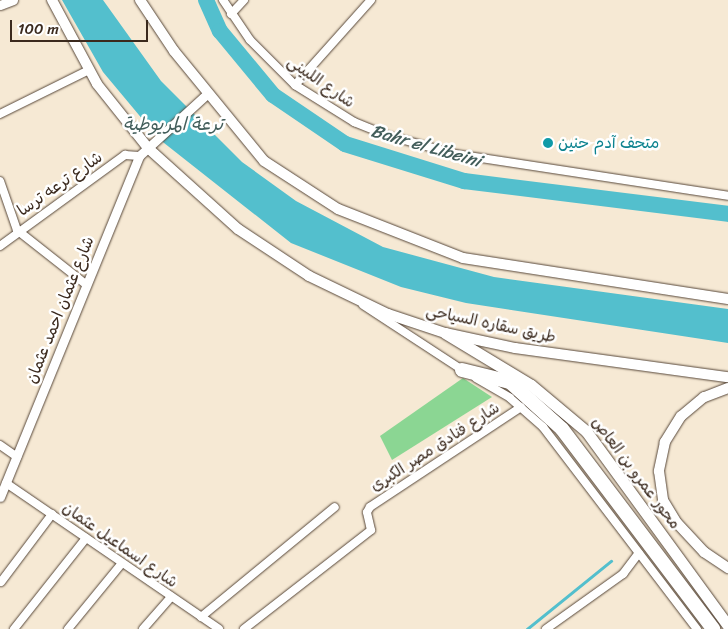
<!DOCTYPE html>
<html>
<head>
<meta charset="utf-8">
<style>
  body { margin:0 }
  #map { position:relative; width:728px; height:629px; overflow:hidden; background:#f6e9d4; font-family:Sriracha,"Playpen Sans Arabic",sans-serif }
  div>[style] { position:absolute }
  .green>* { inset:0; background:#8bd693 }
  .water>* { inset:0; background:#53bfcd }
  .stream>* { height:2.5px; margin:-1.25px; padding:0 1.25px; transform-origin:1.25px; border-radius:1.25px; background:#53bfcd }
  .river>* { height:16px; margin:-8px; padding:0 8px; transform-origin:8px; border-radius:8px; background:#53bfcd }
  .roads { filter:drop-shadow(0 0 1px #574739) drop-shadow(0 0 1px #574739) }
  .minor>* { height:8px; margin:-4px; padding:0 4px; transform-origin:4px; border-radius:4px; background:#fff }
  .tertiary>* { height:9px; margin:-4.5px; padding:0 4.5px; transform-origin:4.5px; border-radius:4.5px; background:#fff }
  .secondary>* { height:10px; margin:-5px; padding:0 5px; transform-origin:5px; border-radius:5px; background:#fff }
  .primary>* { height:11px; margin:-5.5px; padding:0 5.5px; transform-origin:5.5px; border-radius:5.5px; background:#fff }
  .motorway>* { height:14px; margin:-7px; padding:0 7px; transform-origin:7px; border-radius:7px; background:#fff }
  .dots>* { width:14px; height:14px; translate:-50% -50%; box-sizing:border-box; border:2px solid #fff; border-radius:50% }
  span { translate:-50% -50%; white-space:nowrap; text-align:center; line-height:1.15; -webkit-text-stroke:5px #fff; paint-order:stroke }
  .street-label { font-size:16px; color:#3b2a1e }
  .culture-label { font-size:16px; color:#0d838f }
  .left { translate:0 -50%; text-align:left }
  .water-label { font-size:18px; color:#435e5b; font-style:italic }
  .scale { position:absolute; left:10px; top:20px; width:138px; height:22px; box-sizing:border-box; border:2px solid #3b2a1e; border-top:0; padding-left:6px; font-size:15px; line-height:18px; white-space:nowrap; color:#3b2a1e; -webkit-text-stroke:4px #fff; paint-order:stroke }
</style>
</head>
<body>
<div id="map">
  <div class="green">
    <i style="clip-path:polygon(463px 378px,492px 397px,392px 460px,380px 436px)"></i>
  </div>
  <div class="water">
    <i style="clip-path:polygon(62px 0,103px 0,161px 81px,242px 162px,296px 201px,383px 247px,494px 277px,728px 309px,728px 343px,466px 303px,401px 287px,291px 243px,159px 139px,103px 72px)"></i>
  </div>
  <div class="stream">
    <i style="left:527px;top:629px;width:108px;rotate:-39deg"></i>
  </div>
  <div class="river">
    <i style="left:206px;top:0;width:34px;rotate:66deg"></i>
    <i style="left:220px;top:31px;width:83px;rotate:50.4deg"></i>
    <i style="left:273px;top:95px;width:87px;rotate:34.2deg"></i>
    <i style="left:345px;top:144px;width:125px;rotate:17.3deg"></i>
    <i style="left:464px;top:181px;width:266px;rotate:7.1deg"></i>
  </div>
  <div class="roads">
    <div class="minor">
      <i style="left:223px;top:0;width:48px;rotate:56deg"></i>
      <i style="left:250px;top:40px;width:64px;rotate:45deg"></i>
      <i style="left:295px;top:85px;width:70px;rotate:32.1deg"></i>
      <i style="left:354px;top:122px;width:35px;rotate:22deg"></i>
      <i style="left:386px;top:135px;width:72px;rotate:15.4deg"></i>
      <i style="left:455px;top:154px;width:276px;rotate:8.7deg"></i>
      <i style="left:231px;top:14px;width:19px;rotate:-47deg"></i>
      <i style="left:295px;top:85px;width:114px;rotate:-48.2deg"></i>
      <i style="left:0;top:114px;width:99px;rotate:-26.3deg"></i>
      <i style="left:0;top:181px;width:52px;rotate:70.9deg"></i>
      <i style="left:17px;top:230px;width:89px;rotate:38.2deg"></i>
      <i style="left:0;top:246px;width:155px;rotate:-36.1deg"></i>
      <i style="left:125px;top:155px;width:14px;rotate:4deg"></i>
      <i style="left:363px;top:305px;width:121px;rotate:33.2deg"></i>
      <i style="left:476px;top:378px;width:39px;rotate:30deg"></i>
      <i style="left:510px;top:398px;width:44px;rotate:41.3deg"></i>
      <i style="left:543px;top:427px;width:254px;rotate:52.7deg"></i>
      <i style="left:0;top:445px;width:21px;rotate:35deg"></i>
      <i style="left:6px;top:483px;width:258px;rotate:34.4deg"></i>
      <i style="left:1px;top:582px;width:85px;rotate:-53.1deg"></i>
      <i style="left:201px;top:617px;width:173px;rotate:-39.4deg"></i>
      <i style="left:14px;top:629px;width:116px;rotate:-51.6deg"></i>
      <i style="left:68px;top:629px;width:85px;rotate:-50.7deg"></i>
      <i style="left:143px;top:629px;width:43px;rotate:-48.8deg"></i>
      <i style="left:244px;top:629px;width:161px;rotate:-37.9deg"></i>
      <i style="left:371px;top:530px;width:18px;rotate:-103deg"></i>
      <i style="left:367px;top:512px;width:6px;rotate:-59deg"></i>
      <i style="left:370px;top:507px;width:181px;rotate:-33.5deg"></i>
      <i style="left:546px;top:629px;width:95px;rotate:-35.5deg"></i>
      <i style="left:623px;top:574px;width:26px;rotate:-53deg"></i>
    </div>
    <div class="tertiary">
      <i style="left:0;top:5px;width:14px;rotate:-21deg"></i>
      <i style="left:0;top:497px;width:368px;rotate:-67.8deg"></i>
      <i style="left:139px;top:156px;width:93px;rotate:-42.4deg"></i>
    </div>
    <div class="secondary">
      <i style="left:52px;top:0;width:95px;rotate:61.8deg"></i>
      <i style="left:97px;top:84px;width:82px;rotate:51.4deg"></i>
      <i style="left:148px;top:148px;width:121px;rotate:42deg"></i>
      <i style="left:238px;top:229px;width:85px;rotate:33.5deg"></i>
      <i style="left:309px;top:276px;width:88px;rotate:25.7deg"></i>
      <i style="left:388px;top:314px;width:60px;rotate:18.4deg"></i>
      <i style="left:445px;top:333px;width:72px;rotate:12.1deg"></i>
      <i style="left:515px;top:348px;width:215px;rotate:7.8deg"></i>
      <i style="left:140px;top:0;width:61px;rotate:56.3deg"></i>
      <i style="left:174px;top:51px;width:142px;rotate:50.7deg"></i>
      <i style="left:264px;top:161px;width:88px;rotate:33deg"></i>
      <i style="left:338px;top:209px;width:134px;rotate:21.4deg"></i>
      <i style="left:463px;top:258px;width:268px;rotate:8.8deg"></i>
      <i style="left:728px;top:388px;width:26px;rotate:159deg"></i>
      <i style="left:704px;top:397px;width:30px;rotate:140deg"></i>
      <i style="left:681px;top:416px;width:31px;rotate:122deg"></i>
      <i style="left:665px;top:442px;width:30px;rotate:102deg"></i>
      <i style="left:659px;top:471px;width:29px;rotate:82deg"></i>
      <i style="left:663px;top:500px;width:27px;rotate:59deg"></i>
      <i style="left:677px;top:523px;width:40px;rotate:47deg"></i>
      <i style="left:704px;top:552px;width:29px;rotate:34deg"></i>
    </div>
    <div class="primary">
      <i style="left:445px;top:333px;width:100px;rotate:31.2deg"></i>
      <i style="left:531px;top:385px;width:72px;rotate:39.9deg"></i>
      <i style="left:586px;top:431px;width:241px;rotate:53.9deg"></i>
    </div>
    <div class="motorway">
      <i style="left:462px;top:370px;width:49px;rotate:14deg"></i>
      <i style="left:510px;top:382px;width:70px;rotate:42.1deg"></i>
      <i style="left:562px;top:429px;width:251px;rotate:52.9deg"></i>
    </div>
  </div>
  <div class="dots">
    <i style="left:548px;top:143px;background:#0f9aa8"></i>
  </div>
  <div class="street-label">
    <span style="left:321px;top:82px;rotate:35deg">شارع اللبينى</span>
    <span style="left:60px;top:184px;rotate:-35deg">شارع ترعه ترسا</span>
    <span style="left:60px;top:310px;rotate:-68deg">شارع عثمان احمد عثمان</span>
    <span style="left:491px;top:324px;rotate:12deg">طريق سقاره السياحى</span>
    <span style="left:435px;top:447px;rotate:-33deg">شارع فنادق مصر الكبرى</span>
    <span style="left:636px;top:473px;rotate:53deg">محور عمرو بن العاص</span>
    <span style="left:120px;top:545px;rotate:35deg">شارع اسماعيل عثمان</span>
  </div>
  <div class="culture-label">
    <span class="left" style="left:558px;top:143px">متحف آدم حنين</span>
  </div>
  <div class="water-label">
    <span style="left:173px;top:124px">ترعة المريوطية</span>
    <span style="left:426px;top:146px;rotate:16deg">Bahr el Libeini</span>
  </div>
  <div class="scale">100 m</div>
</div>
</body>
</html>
